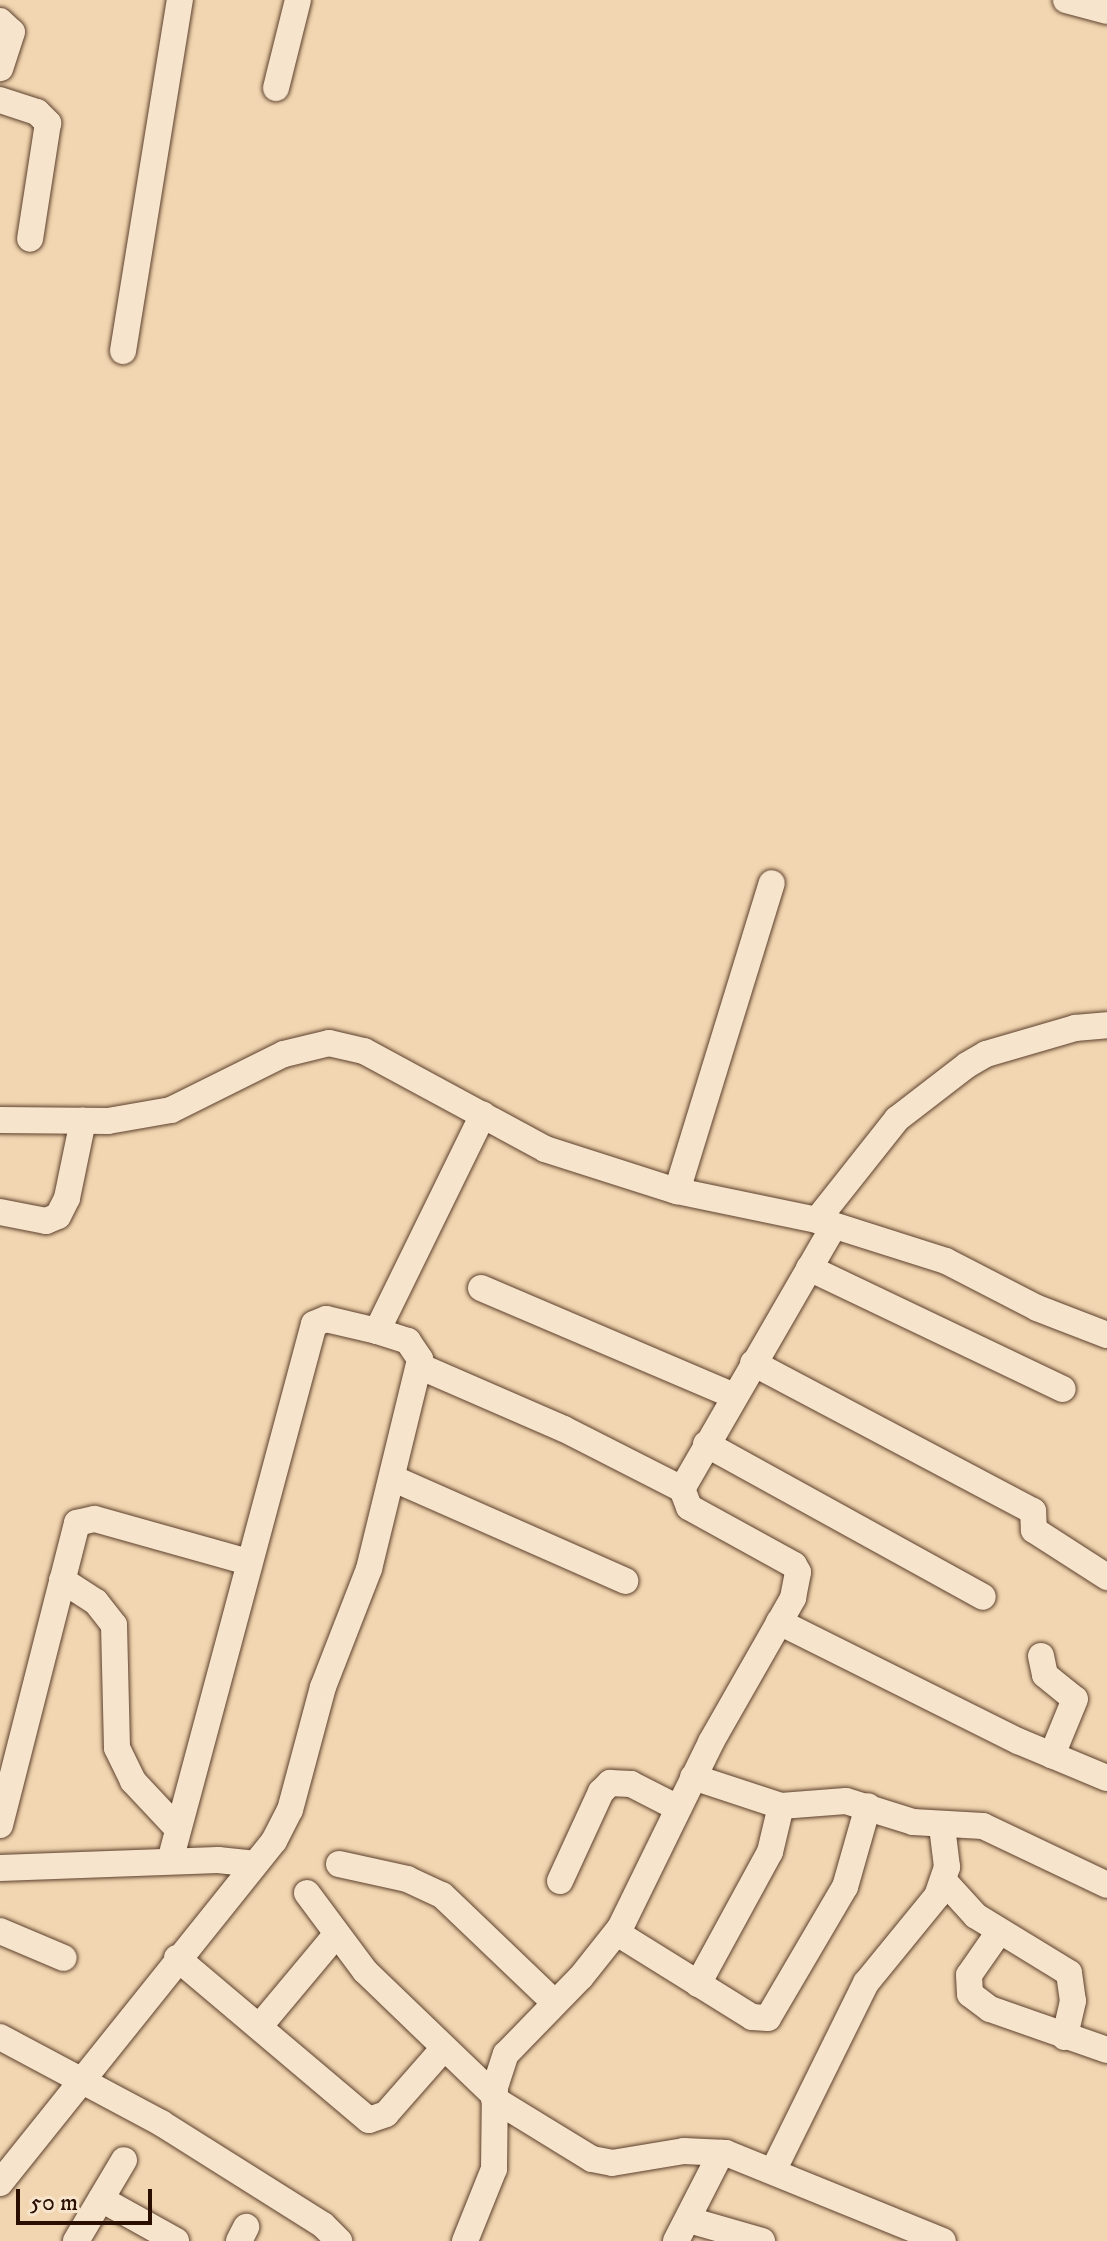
<!DOCTYPE html>
<html>
<head>
<meta charset="utf-8">
<style>
  body { margin:0 }
  #map { position:relative; width:1107px; height:2241px; overflow:hidden; background:#f2d6b1; font-family:"IM FELL DW Pica",serif }
  div>[style] { position:absolute }
  .roads { filter:drop-shadow(0 0 2px #5c402c) drop-shadow(0 0 2px #5c402c) }
  .minor>* { height:26px; margin:-13px; padding:0 13px; transform-origin:13px; border-radius:13px; background:#f7e4cc }
  span { translate:-50% -50%; white-space:nowrap; text-align:center; line-height:1.15; -webkit-text-stroke:8px #f7e4cc; paint-order:stroke }
  .scale { position:absolute; left:16px; top:2189px; width:136px; height:36px; box-sizing:border-box; border:4px solid #2a0e00; border-top:0; padding-left:10px; font-size:24px; line-height:28px; white-space:nowrap; color:#2a0e00; -webkit-text-stroke:6px #f7e4cc; paint-order:stroke }
</style>
</head>
<body>
<div id="map">
  <div class="roads">
    <div class="minor">
      <i style="left:1066px;top:0;width:42px;rotate:15deg"></i>
      <i style="left:0;top:21px;width:16px;rotate:43deg"></i>
      <i style="left:12px;top:32px;width:38px;rotate:108deg"></i>
      <i style="left:276px;top:88px;width:91px;rotate:-76deg"></i>
      <i style="left:0;top:100px;width:39px;rotate:18deg"></i>
      <i style="left:37px;top:112px;width:16px;rotate:45deg"></i>
      <i style="left:48px;top:123px;width:117px;rotate:98.8deg"></i>
      <i style="left:123px;top:351px;width:356px;rotate:-80.8deg"></i>
      <i style="left:0;top:1120px;width:108px;rotate:0.5deg"></i>
      <i style="left:108px;top:1121px;width:64px;rotate:-9.9deg"></i>
      <i style="left:171px;top:1110px;width:126px;rotate:-26.4deg"></i>
      <i style="left:284px;top:1054px;width:46px;rotate:-13.7deg"></i>
      <i style="left:329px;top:1043px;width:36px;rotate:13deg"></i>
      <i style="left:364px;top:1051px;width:206px;rotate:28.4deg"></i>
      <i style="left:545px;top:1149px;width:139px;rotate:17.7deg"></i>
      <i style="left:677px;top:1191px;width:143px;rotate:11.7deg"></i>
      <i style="left:817px;top:1220px;width:135px;rotate:17.6deg"></i>
      <i style="left:946px;top:1261px;width:102px;rotate:27.3deg"></i>
      <i style="left:1037px;top:1308px;width:75px;rotate:21.1deg"></i>
      <i style="left:677px;top:1191px;width:322px;rotate:-72.9deg"></i>
      <i style="left:0;top:1212px;width:47px;rotate:11.1deg"></i>
      <i style="left:46px;top:1221px;width:13px;rotate:-23deg"></i>
      <i style="left:58px;top:1216px;width:20px;rotate:-63deg"></i>
      <i style="left:67px;top:1198px;width:79px;rotate:-78.3deg"></i>
      <i style="left:817px;top:1220px;width:129px;rotate:-51.6deg"></i>
      <i style="left:897px;top:1119px;width:88px;rotate:-37.6deg"></i>
      <i style="left:967px;top:1065px;width:22px;rotate:-30deg"></i>
      <i style="left:986px;top:1054px;width:93px;rotate:-16.3deg"></i>
      <i style="left:1075px;top:1028px;width:32px;rotate:-5deg"></i>
      <i style="left:809px;top:1268px;width:281px;rotate:25.5deg"></i>
      <i style="left:481px;top:1288px;width:275px;rotate:23.1deg"></i>
      <i style="left:753px;top:1363px;width:317px;rotate:27.9deg"></i>
      <i style="left:1033px;top:1511px;width:19px;rotate:87deg"></i>
      <i style="left:1034px;top:1530px;width:87px;rotate:32.8deg"></i>
      <i style="left:419px;top:1366px;width:158px;rotate:23.5deg"></i>
      <i style="left:564px;top:1429px;width:132px;rotate:27deg"></i>
      <i style="left:706px;top:1444px;width:316px;rotate:28.9deg"></i>
      <i style="left:392px;top:1478px;width:255px;rotate:23.8deg"></i>
      <i style="left:62px;top:1580px;width:40px;rotate:32.9deg"></i>
      <i style="left:96px;top:1602px;width:29px;rotate:52deg"></i>
      <i style="left:114px;top:1625px;width:123px;rotate:88.6deg"></i>
      <i style="left:117px;top:1748px;width:37px;rotate:64deg"></i>
      <i style="left:133px;top:1781px;width:64px;rotate:46.9deg"></i>
      <i style="left:779px;top:1622px;width:267px;rotate:26.5deg"></i>
      <i style="left:1018px;top:1741px;width:96px;rotate:22.6deg"></i>
      <i style="left:1041px;top:1656px;width:19px;rotate:78deg"></i>
      <i style="left:1045px;top:1675px;width:38px;rotate:39deg"></i>
      <i style="left:1075px;top:1699px;width:61px;rotate:112.3deg"></i>
      <i style="left:693px;top:1777px;width:93px;rotate:18.2deg"></i>
      <i style="left:781px;top:1806px;width:65px;rotate:-4.4deg"></i>
      <i style="left:846px;top:1801px;width:70px;rotate:17.4deg"></i>
      <i style="left:913px;top:1822px;width:70px;rotate:3.3deg"></i>
      <i style="left:983px;top:1826px;width:137px;rotate:25.4deg"></i>
      <i style="left:0;top:1825px;width:312px;rotate:-75.7deg"></i>
      <i style="left:77px;top:1523px;width:18px;rotate:-13deg"></i>
      <i style="left:95px;top:1519px;width:159px;rotate:15.7deg"></i>
      <i style="left:170px;top:1861px;width:556px;rotate:-74.99deg"></i>
      <i style="left:314px;top:1324px;width:13px;rotate:-23deg"></i>
      <i style="left:326px;top:1319px;width:52px;rotate:13.2deg"></i>
      <i style="left:377px;top:1331px;width:241px;rotate:-63.9deg"></i>
      <i style="left:339px;top:1864px;width:70px;rotate:12.4deg"></i>
      <i style="left:407px;top:1879px;width:38px;rotate:25deg"></i>
      <i style="left:442px;top:1895px;width:155px;rotate:43.7deg"></i>
      <i style="left:0;top:1868px;width:218px;rotate:-2.1deg"></i>
      <i style="left:218px;top:1860px;width:36px;rotate:6deg"></i>
      <i style="left:560px;top:1881px;width:98px;rotate:-65.3deg"></i>
      <i style="left:601px;top:1792px;width:13px;rotate:-45deg"></i>
      <i style="left:610px;top:1783px;width:21px;rotate:3deg"></i>
      <i style="left:631px;top:1784px;width:53px;rotate:27.1deg"></i>
      <i style="left:944px;top:1881px;width:47px;rotate:47.6deg"></i>
      <i style="left:976px;top:1916px;width:109px;rotate:31.5deg"></i>
      <i style="left:1069px;top:1973px;width:28px;rotate:82deg"></i>
      <i style="left:1073px;top:2001px;width:37px;rotate:103deg"></i>
      <i style="left:307px;top:1893px;width:97px;rotate:53.4deg"></i>
      <i style="left:365px;top:1971px;width:179px;rotate:43.9deg"></i>
      <i style="left:0;top:1931px;width:69px;rotate:22.9deg"></i>
      <i style="left:999px;top:1932px;width:52px;rotate:124.9deg"></i>
      <i style="left:969px;top:1975px;width:19px;rotate:87deg"></i>
      <i style="left:970px;top:1994px;width:25px;rotate:37deg"></i>
      <i style="left:990px;top:2009px;width:124px;rotate:19.3deg"></i>
      <i style="left:617px;top:1933px;width:159px;rotate:31.9deg"></i>
      <i style="left:752px;top:2017px;width:16px;rotate:4deg"></i>
      <i style="left:768px;top:2018px;width:152px;rotate:-59.6deg"></i>
      <i style="left:845px;top:1887px;width:84px;rotate:-74.1deg"></i>
      <i style="left:177px;top:1958px;width:251px;rotate:40.2deg"></i>
      <i style="left:369px;top:2120px;width:18px;rotate:-19deg"></i>
      <i style="left:386px;top:2114px;width:88px;rotate:-48.7deg"></i>
      <i style="left:698px;top:1984px;width:150px;rotate:-61.4deg"></i>
      <i style="left:770px;top:1852px;width:47px;rotate:-76.6deg"></i>
      <i style="left:259px;top:2027px;width:120px;rotate:-50.1deg"></i>
      <i style="left:0;top:2037px;width:183px;rotate:28.1deg"></i>
      <i style="left:161px;top:2123px;width:191px;rotate:32.2deg"></i>
      <i style="left:323px;top:2225px;width:23px;rotate:45deg"></i>
      <i style="left:494px;top:2099px;width:115px;rotate:31.5deg"></i>
      <i style="left:592px;top:2159px;width:20px;rotate:11deg"></i>
      <i style="left:612px;top:2163px;width:73px;rotate:-9.5deg"></i>
      <i style="left:684px;top:2151px;width:42px;rotate:2.7deg"></i>
      <i style="left:726px;top:2153px;width:234px;rotate:22.1deg"></i>
      <i style="left:774px;top:2169px;width:208px;rotate:-63.7deg"></i>
      <i style="left:866px;top:1983px;width:112px;rotate:-50.8deg"></i>
      <i style="left:937px;top:1896px;width:31px;rotate:-71deg"></i>
      <i style="left:947px;top:1867px;width:41px;rotate:-97deg"></i>
      <i style="left:0;top:2183px;width:438px;rotate:-51.3deg"></i>
      <i style="left:274px;top:1841px;width:35px;rotate:-63deg"></i>
      <i style="left:290px;top:1810px;width:127px;rotate:-75deg"></i>
      <i style="left:323px;top:1687px;width:127px;rotate:-68.7deg"></i>
      <i style="left:369px;top:1569px;width:216px;rotate:-76.3deg"></i>
      <i style="left:420px;top:1359px;width:22px;rotate:-124deg"></i>
      <i style="left:408px;top:1341px;width:33px;rotate:-162deg"></i>
      <i style="left:101px;top:2199px;width:86px;rotate:29.2deg"></i>
      <i style="left:689px;top:2220px;width:76px;rotate:16deg"></i>
      <i style="left:76px;top:2241px;width:94px;rotate:-59.3deg"></i>
      <i style="left:239px;top:2241px;width:16px;rotate:-63deg"></i>
      <i style="left:465px;top:2241px;width:78px;rotate:-68.1deg"></i>
      <i style="left:494px;top:2169px;width:82px;rotate:-89.3deg"></i>
      <i style="left:495px;top:2087px;width:35px;rotate:-72deg"></i>
      <i style="left:506px;top:2054px;width:107px;rotate:-45.8deg"></i>
      <i style="left:581px;top:1977px;width:63px;rotate:-51.5deg"></i>
      <i style="left:620px;top:1928px;width:207px;rotate:-63.9deg"></i>
      <i style="left:711px;top:1742px;width:166px;rotate:-60.3deg"></i>
      <i style="left:793px;top:1598px;width:26px;rotate:-79deg"></i>
      <i style="left:798px;top:1572px;width:8px;rotate:-120deg"></i>
      <i style="left:794px;top:1565px;width:120px;rotate:-151.1deg"></i>
      <i style="left:689px;top:1507px;width:19px;rotate:-111deg"></i>
      <i style="left:682px;top:1489px;width:304px;rotate:-60deg"></i>
      <i style="left:676px;top:2241px;width:99px;rotate:-62.9deg"></i>
    </div>
  </div>
  <div class="scale">50 m</div>
</div>
</body>
</html>
